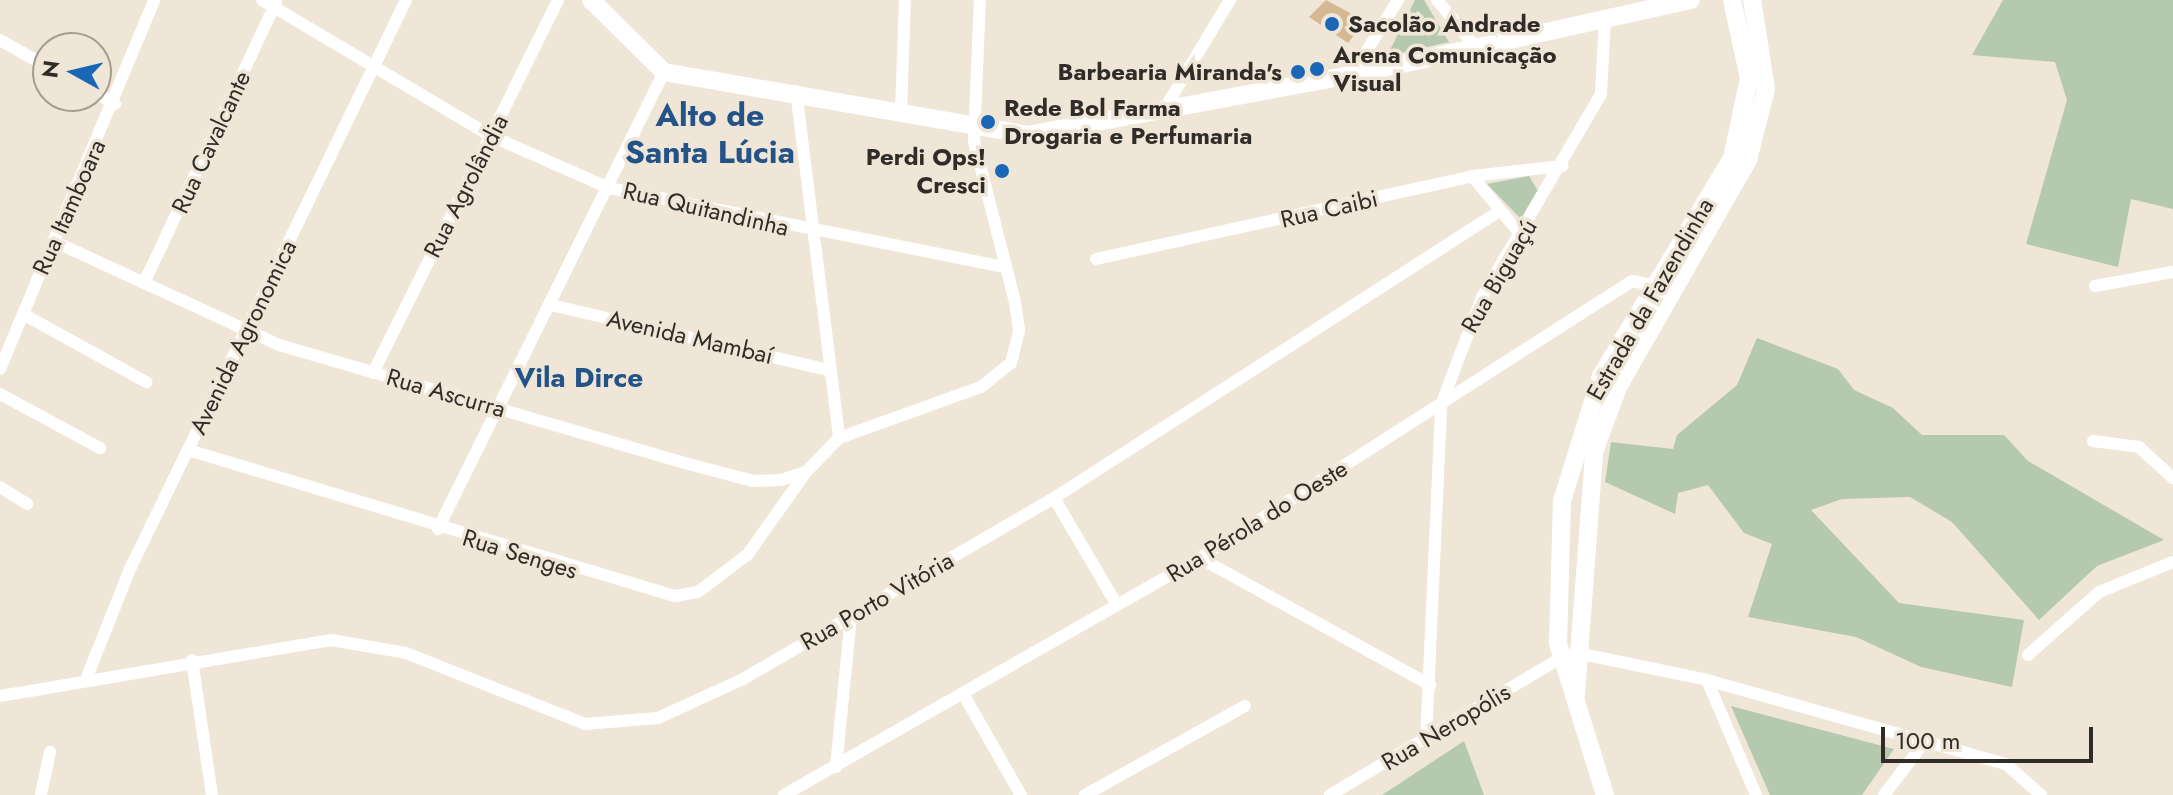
<!DOCTYPE html>
<html>
<head>
<meta charset="utf-8">
<style>
  body { margin:0 }
  #map { position:relative; width:2173px; height:795px; overflow:hidden; background:#f0e6d8; font-family:Jost,sans-serif }
  div>[style] { position:absolute }
  .green>* { inset:0; background:#b4c9ad }
  .building>* { inset:0; background:#d3b892 }
  .minor>* { height:12px; margin:-6px; padding:0 6px; transform-origin:6px; border-radius:6px; background:#fff }
  .secondary>* { height:18px; margin:-9px; padding:0 9px; transform-origin:9px; border-radius:9px; background:#fff }
  .dots>* { width:22px; height:22px; translate:-50% -50%; box-sizing:border-box; border:4px solid #f0e6d8; border-radius:50% }
  span { translate:-50% -50%; white-space:nowrap; text-align:center; line-height:1.15; -webkit-text-stroke:7px #f0e6d8; paint-order:stroke }
  .poi-label { font-size:24px; color:#302c27; font-weight:700 }
  .left { translate:0 -50%; text-align:left }
  .right { translate:-100% -50%; text-align:right }
  .street-label { font-size:24px; color:#302c27 }
  .quarter-label { font-size:28px; color:#245387; font-weight:700 }
  .district-label { font-size:32px; color:#245387; font-weight:700 }
  .north { position:absolute; left:32px; top:32px; width:80px; height:80px; box-sizing:border-box; background:#f0e6d8; border:2px solid #a39c91; border-radius:50%; rotate:278deg; font-size:22px; font-weight:700; line-height:32px; text-align:center; color:#302c27 }
  .north::after { content:''; display:block; margin:auto; width:28px; height:36px; background:#1967b6; clip-path:polygon(50% 0,100% 100%,50% 72%,0 100%) }
  .scale { position:absolute; left:1881px; top:727px; width:212px; height:36px; box-sizing:border-box; border:4px solid #302c27; border-top:0; padding-left:10px; font-size:24px; line-height:28px; white-space:nowrap; color:#302c27; -webkit-text-stroke:6px #f0e6d8; paint-order:stroke }
</style>
</head>
<body>
<div id="map">
  <div class="green">
    <i style="clip-path:polygon(1415px 0,1424px 0,1449px 42px,1387px 56px)"></i>
    <i style="clip-path:polygon(2003px 0,2173px 0,2173px 209px,2131px 199px,2118px 267px,2026px 244px,2067px 100px,2055px 62px,1972px 55px)"></i>
    <i style="clip-path:polygon(1529px 176px,1539px 193px,1522px 220px,1487px 184px)"></i>
    <i style="clip-path:polygon(1757px 338px,1838px 369px,1854px 390px,1893px 408px,1922px 435px,2004px 435px,2028px 461px,2164px 540px,2097px 566px,2039px 620px,1952px 522px,1910px 497px,1842px 499px,1811px 510px,1899px 603px,2024px 620px,2012px 687px,1921px 667px,1856px 637px,1748px 617px,1772px 544px,1744px 533px,1708px 485px,1678px 493px,1675px 514px,1605px 482px,1611px 442px,1673px 449px,1677px 435px,1737px 385px)"></i>
    <i style="clip-path:polygon(1731px 706px,1894px 749px,1862px 795px,1770px 795px)"></i>
    <i style="clip-path:polygon(1464px 741px,1484px 795px,1382px 795px)"></i>
  </div>
  <div class="building">
    <i style="clip-path:polygon(1326px 0,1365px 21px,1348px 43px,1309px 17px)"></i>
  </div>
  <div class="minor">
    <i style="left:262px;top:0;width:266px;rotate:30.7deg"></i>
    <i style="left:491px;top:136px;width:129px;rotate:23.8deg"></i>
    <i style="left:609px;top:188px;width:402px;rotate:11.3deg"></i>
    <i style="left:1437px;top:0;width:58px;rotate:50.6deg"></i>
    <i style="left:0;top:40px;width:55px;rotate:29.4deg"></i>
    <i style="left:1352px;top:75px;width:88px;rotate:-58.5deg"></i>
    <i style="left:796px;top:91px;width:350px;rotate:82.9deg"></i>
    <i style="left:96px;top:93px;width:22px;rotate:30deg"></i>
    <i style="left:901px;top:113px;width:113px;rotate:-88deg"></i>
    <i style="left:1162px;top:113px;width:132px;rotate:-59deg"></i>
    <i style="left:1472px;top:176px;width:77px;rotate:50.3deg"></i>
    <i style="left:53px;top:241px;width:249px;rotate:24.7deg"></i>
    <i style="left:279px;top:345px;width:419px;rotate:16.2deg"></i>
    <i style="left:681px;top:462px;width:74px;rotate:14.8deg"></i>
    <i style="left:753px;top:481px;width:28px;rotate:-2deg"></i>
    <i style="left:781px;top:480px;width:26px;rotate:-18deg"></i>
    <i style="left:806px;top:472px;width:47px;rotate:-45.9deg"></i>
    <i style="left:839px;top:438px;width:151px;rotate:-19.8deg"></i>
    <i style="left:981px;top:387px;width:38px;rotate:-39deg"></i>
    <i style="left:1011px;top:363px;width:34px;rotate:-76deg"></i>
    <i style="left:1019px;top:330px;width:28px;rotate:-98deg"></i>
    <i style="left:1015px;top:302px;width:166px;rotate:-104.3deg"></i>
    <i style="left:974px;top:141px;width:141px;rotate:-87.6deg"></i>
    <i style="left:1096px;top:259px;width:385px;rotate:-12.4deg"></i>
    <i style="left:1472px;top:176px;width:91px;rotate:-6.3deg"></i>
    <i style="left:144px;top:283px;width:310px;rotate:-64.8deg"></i>
    <i style="left:2095px;top:286px;width:79px;rotate:-10.2deg"></i>
    <i style="left:551px;top:305px;width:285px;rotate:13.2deg"></i>
    <i style="left:23px;top:314px;width:141px;rotate:28.9deg"></i>
    <i style="left:0;top:369px;width:400px;rotate:-67.3deg"></i>
    <i style="left:373px;top:373px;width:416px;rotate:-63.6deg"></i>
    <i style="left:0;top:394px;width:114px;rotate:28.4deg"></i>
    <i style="left:2093px;top:441px;width:46px;rotate:7.4deg"></i>
    <i style="left:2139px;top:447px;width:46px;rotate:42.4deg"></i>
    <i style="left:188px;top:450px;width:508px;rotate:16.69deg"></i>
    <i style="left:675px;top:596px;width:23px;rotate:-10deg"></i>
    <i style="left:698px;top:592px;width:63px;rotate:-37.2deg"></i>
    <i style="left:748px;top:554px;width:100px;rotate:-54.7deg"></i>
    <i style="left:0;top:487px;width:32px;rotate:32deg"></i>
    <i style="left:1054px;top:498px;width:124px;rotate:59.5deg"></i>
    <i style="left:438px;top:529px;width:510px;rotate:-63.69deg"></i>
    <i style="left:1200px;top:558px;width:263px;rotate:28.9deg"></i>
    <i style="left:2028px;top:655px;width:95px;rotate:-41.6deg"></i>
    <i style="left:2099px;top:592px;width:80px;rotate:-22.1deg"></i>
    <i style="left:192px;top:660px;width:136px;rotate:81.6deg"></i>
    <i style="left:87px;top:677px;width:116px;rotate:-68.3deg"></i>
    <i style="left:130px;top:569px;width:632px;rotate:-64.12deg"></i>
    <i style="left:1707px;top:680px;width:125px;rotate:66.9deg"></i>
    <i style="left:0;top:696px;width:336px;rotate:-9.6deg"></i>
    <i style="left:331px;top:640px;width:76px;rotate:9.8deg"></i>
    <i style="left:406px;top:653px;width:193px;rotate:21.6deg"></i>
    <i style="left:585px;top:724px;width:73px;rotate:-4.7deg"></i>
    <i style="left:658px;top:718px;width:94px;rotate:-24.6deg"></i>
    <i style="left:743px;top:679px;width:360px;rotate:-30.2deg"></i>
    <i style="left:1054px;top:498px;width:528px;rotate:-32.79deg"></i>
    <i style="left:965px;top:697px;width:113px;rotate:60.3deg"></i>
    <i style="left:1426px;top:740px;width:335px;rotate:-87.4deg"></i>
    <i style="left:1441px;top:405px;width:116px;rotate:-69.2deg"></i>
    <i style="left:1482px;top:297px;width:235px;rotate:-59.6deg"></i>
    <i style="left:1601px;top:94px;width:76px;rotate:-87deg"></i>
    <i style="left:836px;top:767px;width:152px;rotate:-84.3deg"></i>
    <i style="left:41px;top:795px;width:44px;rotate:-78.2deg"></i>
    <i style="left:784px;top:795px;width:479px;rotate:-29.7deg"></i>
    <i style="left:1200px;top:558px;width:513px;rotate:-32.67deg"></i>
    <i style="left:1632px;top:281px;width:31px;rotate:11deg"></i>
    <i style="left:1085px;top:795px;width:183px;rotate:-29.1deg"></i>
    <i style="left:1330px;top:795px;width:269px;rotate:-30.7deg"></i>
    <i style="left:1561px;top:658px;width:21px;rotate:-11deg"></i>
    <i style="left:1582px;top:654px;width:128px;rotate:11.7deg"></i>
    <i style="left:1707px;top:680px;width:311px;rotate:15.7deg"></i>
    <i style="left:2006px;top:764px;width:47px;rotate:41.5deg"></i>
    <i style="left:1884px;top:795px;width:63px;rotate:-52.8deg"></i>
  </div>
  <div class="secondary">
    <i style="left:591px;top:0;width:103px;rotate:44.6deg"></i>
    <i style="left:664px;top:72px;width:368px;rotate:9.8deg"></i>
    <i style="left:1027px;top:135px;width:330px;rotate:-10.5deg"></i>
    <i style="left:1352px;top:75px;width:347px;rotate:-12.5deg"></i>
    <i style="left:1576px;top:694px;width:243px;rotate:-85.7deg"></i>
    <i style="left:1594px;top:452px;width:69px;rotate:-69.7deg"></i>
    <i style="left:1618px;top:387px;width:262px;rotate:-60.2deg"></i>
    <i style="left:1748px;top:160px;width:73px;rotate:-75.8deg"></i>
    <i style="left:1766px;top:89px;width:90px;rotate:-98.9deg"></i>
    <i style="left:1605px;top:795px;width:159px;rotate:-107.2deg"></i>
    <i style="left:1558px;top:643px;width:142px;rotate:-88.4deg"></i>
    <i style="left:1562px;top:501px;width:131px;rotate:-72.7deg"></i>
    <i style="left:1601px;top:376px;width:254px;rotate:-59deg"></i>
    <i style="left:1732px;top:158px;width:82px;rotate:-78deg"></i>
    <i style="left:1749px;top:78px;width:80px;rotate:-102.3deg"></i>
  </div>
  <div class="dots">
    <i style="left:1332px;top:24px;background:#1967b6"></i>
    <i style="left:1317px;top:69px;background:#1967b6"></i>
    <i style="left:1298px;top:72px;background:#1967b6"></i>
    <i style="left:988px;top:122px;background:#1967b6"></i>
    <i style="left:1002px;top:171px;background:#1967b6"></i>
  </div>
  <div class="poi-label">
    <span class="left" style="left:1348px;top:24px">Sacolão Andrade</span>
    <span class="left" style="left:1333px;top:69px">Arena Comunicação<br>Visual</span>
    <span class="right" style="left:1282px;top:72px">Barbearia Miranda's</span>
    <span class="left" style="left:1004px;top:122px">Rede Bol Farma<br>Drogaria e Perfumaria</span>
    <span class="right" style="left:986px;top:171px">Perdi Ops!<br>Cresci</span>
  </div>
  <div class="street-label">
    <span style="left:211px;top:142px;rotate:-65deg">Rua Cavalcante</span>
    <span style="left:466px;top:186px;rotate:-63deg">Rua Agrolândia</span>
    <span style="left:69px;top:207px;rotate:-66deg">Rua Itamboara</span>
    <span style="left:706px;top:209px;rotate:13deg">Rua Quitandinha</span>
    <span style="left:1329px;top:209px;rotate:-13deg">Rua Caibi</span>
    <span style="left:1499px;top:276px;rotate:-60deg">Rua Biguaçú</span>
    <span style="left:1650px;top:299px;rotate:-60deg">Estrada da Fazendinha</span>
    <span style="left:243px;top:337px;rotate:-64deg">Avenida Agronomica</span>
    <span style="left:690px;top:337px;rotate:13deg">Avenida Mambaí</span>
    <span style="left:446px;top:393px;rotate:16deg">Rua Ascurra</span>
    <span style="left:1257px;top:521px;rotate:-32deg">Rua Pérola do Oeste</span>
    <span style="left:520px;top:554px;rotate:17deg">Rua Senges</span>
    <span style="left:877px;top:601px;rotate:-30deg">Rua Porto Vitória</span>
    <span style="left:1446px;top:727px;rotate:-31deg">Rua Neropólis</span>
  </div>
  <div class="quarter-label">
    <span style="left:579px;top:378px">Vila Dirce</span>
  </div>
  <div class="district-label">
    <span style="left:710px;top:134px">Alto de<br>Santa Lúcia</span>
  </div>
  <div class="north">N</div>
  <div class="scale">100 m</div>
</div>
</body>
</html>
